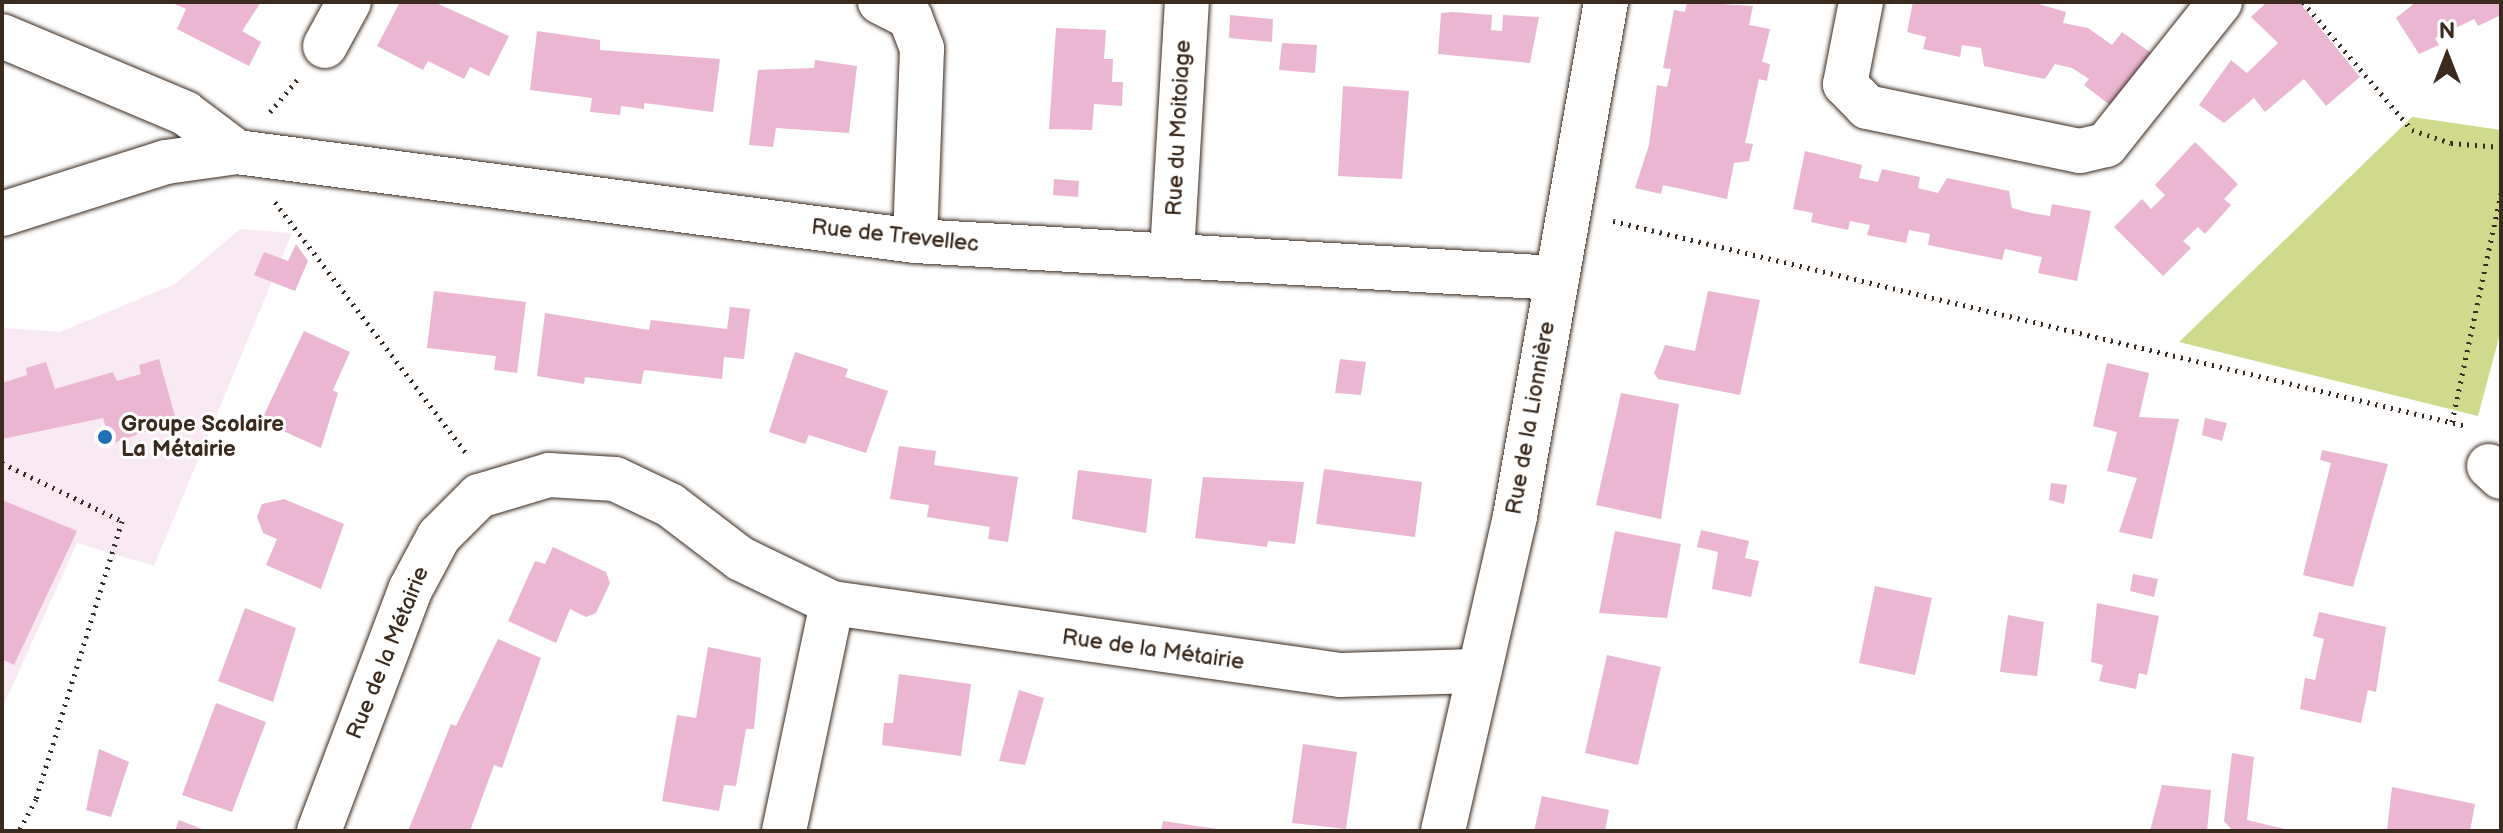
<!DOCTYPE html>
<html>
<head>
<meta charset="utf-8">
<style>
  body { margin:0 }
  #map { position:relative; width:2503px; height:833px; overflow:hidden; background:#fff; font-family:"Balsamiq Sans",sans-serif }
  div>[style] { position:absolute }
  .built>* { inset:0; background:#f9e9f2 }
  .green>* { inset:0; background:#cfda8d }
  .building>* { inset:0; background:#ebb6d2 }
  .path>* { height:5px; margin-top:-2.5px; transform-origin:0; background:repeating-linear-gradient(90deg,#3b2a1e 0 2px,transparent 0 8px) }
  .roads { filter:drop-shadow(0 0 2px #3b2a1e) drop-shadow(0 0 2px #3b2a1e) }
  .minor>* { height:44px; margin:-22px; padding:0 22px; transform-origin:22px; border-radius:22px; background:#fff }
  .dots>* { width:22px; height:22px; translate:-50% -50%; box-sizing:border-box; border:4px solid #fff; border-radius:50% }
  span { translate:-50% -50%; white-space:nowrap; text-align:center; line-height:1.15; -webkit-text-stroke:6px #fff; paint-order:stroke }
  .street-label { font-size:22px; color:#3b2a1e }
  .poi-label { font-size:22px; color:#3b2a1e; font-weight:700 }
  .left { translate:0 -50%; text-align:left }
  .frame { position:absolute; inset:0; border:4px solid #3b2a1e; pointer-events:none }
  .north { position:absolute; left:2407px; top:16px; width:80px; height:80px; -webkit-text-stroke:6px #fff; paint-order:stroke; rotate:0deg; font-size:22px; font-weight:700; line-height:32px; text-align:center; color:#3b2a1e }
  .north::after { content:''; display:block; margin:auto; width:28px; height:36px; background:#3b2a1e; clip-path:polygon(50% 0,100% 100%,50% 72%,0 100%) }
</style>
</head>
<body>
<div id="map">
  <div class="built">
    <i style="clip-path:polygon(240px 229px,292px 233px,154px 566px,77px 543px,2px 709px,2px 328px,60px 332px,175px 284px)"></i>
  </div>
  <div class="green">
    <i style="clip-path:polygon(2412px 117px,2501px 130px,2501px 330px,2478px 416px,2179px 342px)"></i>
  </div>
  <div class="building">
    <i style="clip-path:polygon(170px 2px,261px 2px,242px 31px,261px 42px,249px 66px,177px 29px,186px 9px)"></i>
    <i style="clip-path:polygon(400px 2px,434px 2px,509px 36px,489px 76px,470px 67px,464px 79px,428px 61px,423px 70px,377px 46px)"></i>
    <i style="clip-path:polygon(1687px 2px,1753px 6px,1749px 25px,1770px 29px,1762px 62px,1770px 64px,1767px 81px,1759px 79px,1745px 143px,1753px 144px,1749px 161px,1734px 163px,1727px 199px,1663px 185px,1661px 194px,1635px 188px,1649px 145px,1657px 85px,1667px 87px,1671px 69px,1663px 68px,1674px 10px,1685px 12px)"></i>
    <i style="clip-path:polygon(1913px 2px,2032px 2px,2066px 12px,2063px 23px,2088px 28px,2112px 45px,2122px 32px,2154px 55px,2115px 109px,2084px 85px,2089px 79px,2072px 68px,2055px 64px,2045px 79px,1984px 66px,1981px 48px,1962px 45px,1960px 57px,1923px 49px,1926px 37px,1907px 32px)"></i>
    <i style="clip-path:polygon(2267px 2px,2299px 2px,2360px 77px,2326px 106px,2304px 79px,2265px 112px,2254px 98px,2224px 123px,2199px 105px,2231px 60px,2247px 73px,2278px 43px,2251px 17px)"></i>
    <i style="clip-path:polygon(2416px 2px,2501px 2px,2501px 15px,2478px 26px,2474px 19px,2435px 38px,2439px 45px,2419px 54px,2396px 18px)"></i>
    <i style="clip-path:polygon(1453px 12px,1492px 15px,1491px 30px,1502px 31px,1503px 15px,1539px 17px,1530px 63px,1438px 54px,1441px 13px)"></i>
    <i style="clip-path:polygon(1230px 15px,1273px 19px,1272px 42px,1229px 38px)"></i>
    <i style="clip-path:polygon(1056px 28px,1106px 30px,1104px 59px,1113px 59px,1112px 82px,1123px 82px,1122px 106px,1094px 104px,1092px 130px,1049px 129px)"></i>
    <i style="clip-path:polygon(537px 31px,600px 40px,600px 50px,720px 59px,713px 112px,644px 103px,644px 109px,621px 106px,620px 115px,590px 112px,592px 98px,530px 90px)"></i>
    <i style="clip-path:polygon(1282px 43px,1317px 45px,1315px 73px,1279px 70px)"></i>
    <i style="clip-path:polygon(815px 60px,857px 66px,849px 133px,776px 128px,773px 147px,749px 145px,758px 70px,814px 68px)"></i>
    <i style="clip-path:polygon(1343px 86px,1409px 91px,1402px 179px,1338px 176px)"></i>
    <i style="clip-path:polygon(2195px 142px,2238px 184px,2224px 199px,2231px 205px,2205px 234px,2198px 227px,2183px 241px,2191px 248px,2163px 276px,2114px 227px,2142px 199px,2151px 209px,2165px 195px,2155px 185px)"></i>
    <i style="clip-path:polygon(1805px 151px,1862px 165px,1859px 178px,1878px 182px,1882px 169px,1920px 177px,1918px 188px,1938px 193px,1947px 178px,2009px 191px,2012px 208px,2031px 213px,2050px 216px,2052px 204px,2091px 211px,2077px 281px,2038px 273px,2042px 257px,2023px 253px,2005px 249px,2002px 260px,1928px 245px,1930px 234px,1909px 230px,1906px 243px,1867px 235px,1870px 225px,1850px 221px,1848px 230px,1811px 222px,1813px 213px,1793px 209px)"></i>
    <i style="clip-path:polygon(1054px 179px,1079px 181px,1078px 197px,1053px 195px)"></i>
    <i style="clip-path:polygon(296px 244px,308px 261px,295px 291px,254px 275px,264px 252px,288px 261px)"></i>
    <i style="clip-path:polygon(434px 291px,526px 302px,517px 373px,494px 370px,496px 356px,427px 348px)"></i>
    <i style="clip-path:polygon(1708px 291px,1760px 300px,1740px 395px,1658px 379px,1654px 373px,1665px 345px,1695px 351px)"></i>
    <i style="clip-path:polygon(730px 307px,750px 309px,744px 359px,724px 357px,722px 379px,644px 370px,641px 384px,585px 377px,584px 384px,537px 376px,545px 313px,649px 330px,651px 320px,727px 329px)"></i>
    <i style="clip-path:polygon(304px 331px,350px 352px,333px 390px,338px 393px,321px 448px,261px 421px)"></i>
    <i style="clip-path:polygon(795px 352px,848px 369px,845px 377px,888px 391px,866px 453px,809px 435px,805px 444px,769px 432px)"></i>
    <i style="clip-path:polygon(159px 359px,176px 420px,111px 444px,103px 418px,2px 439px,2px 383px,27px 375px,26px 368px,46px 362px,55px 389px,113px 372px,117px 381px,141px 374px,139px 365px)"></i>
    <i style="clip-path:polygon(1340px 359px,1366px 362px,1361px 395px,1335px 393px)"></i>
    <i style="clip-path:polygon(2107px 363px,2149px 373px,2139px 417px,2179px 419px,2152px 539px,2119px 532px,2137px 478px,2107px 471px,2117px 432px,2093px 426px)"></i>
    <i style="clip-path:polygon(1621px 393px,1679px 404px,1661px 519px,1596px 505px)"></i>
    <i style="clip-path:polygon(2205px 418px,2227px 423px,2222px 441px,2202px 435px)"></i>
    <i style="clip-path:polygon(899px 446px,936px 451px,934px 465px,1018px 477px,1008px 542px,988px 539px,990px 527px,927px 517px,929px 505px,890px 499px)"></i>
    <i style="clip-path:polygon(2322px 450px,2388px 464px,2353px 587px,2303px 575px,2331px 463px,2320px 460px)"></i>
    <i style="clip-path:polygon(1324px 469px,1422px 482px,1415px 537px,1316px 524px)"></i>
    <i style="clip-path:polygon(1078px 470px,1152px 479px,1146px 533px,1072px 519px)"></i>
    <i style="clip-path:polygon(1203px 477px,1304px 482px,1295px 544px,1268px 541px,1267px 547px,1195px 538px)"></i>
    <i style="clip-path:polygon(2051px 483px,2067px 485px,2064px 504px,2049px 500px)"></i>
    <i style="clip-path:polygon(284px 499px,344px 524px,321px 589px,266px 565px,277px 539px,263px 533px,257px 517px,262px 504px)"></i>
    <i style="clip-path:polygon(2px 500px,77px 531px,14px 665px,2px 659px)"></i>
    <i style="clip-path:polygon(1701px 530px,1749px 541px,1745px 558px,1759px 561px,1751px 597px,1712px 589px,1718px 552px,1697px 547px)"></i>
    <i style="clip-path:polygon(1615px 531px,1681px 544px,1667px 618px,1599px 613px)"></i>
    <i style="clip-path:polygon(553px 547px,606px 572px,610px 583px,596px 613px,586px 617px,570px 609px,556px 643px,508px 621px,535px 561px,545px 564px)"></i>
    <i style="clip-path:polygon(2133px 574px,2158px 579px,2154px 597px,2130px 591px)"></i>
    <i style="clip-path:polygon(1875px 586px,1932px 598px,1915px 675px,1859px 663px)"></i>
    <i style="clip-path:polygon(2097px 603px,2159px 616px,2147px 675px,2139px 673px,2136px 689px,2099px 681px,2103px 665px,2091px 662px)"></i>
    <i style="clip-path:polygon(245px 608px,296px 628px,273px 702px,218px 681px)"></i>
    <i style="clip-path:polygon(2319px 612px,2386px 627px,2376px 692px,2368px 690px,2361px 723px,2300px 709px,2305px 678px,2315px 680px,2324px 639px,2313px 636px)"></i>
    <i style="clip-path:polygon(2008px 615px,2044px 622px,2037px 676px,2000px 672px)"></i>
    <i style="clip-path:polygon(498px 639px,541px 658px,502px 768px,494px 765px,470px 831px,408px 831px,451px 724px,456px 726px)"></i>
    <i style="clip-path:polygon(708px 647px,761px 658px,754px 729px,746px 729px,736px 786px,724px 785px,719px 811px,662px 801px,677px 715px,696px 718px)"></i>
    <i style="clip-path:polygon(1607px 655px,1661px 667px,1638px 765px,1585px 753px)"></i>
    <i style="clip-path:polygon(899px 674px,971px 684px,961px 756px,882px 745px,884px 723px,893px 723px)"></i>
    <i style="clip-path:polygon(1019px 690px,1044px 698px,1025px 765px,999px 761px)"></i>
    <i style="clip-path:polygon(216px 703px,266px 722px,232px 812px,182px 795px)"></i>
    <i style="clip-path:polygon(1303px 744px,1357px 752px,1346px 829px,1292px 823px)"></i>
    <i style="clip-path:polygon(99px 749px,129px 762px,111px 817px,86px 810px)"></i>
    <i style="clip-path:polygon(2232px 753px,2254px 757px,2247px 820px,2293px 831px,2233px 831px,2224px 821px)"></i>
    <i style="clip-path:polygon(2162px 785px,2211px 790px,2207px 831px,2150px 831px)"></i>
    <i style="clip-path:polygon(2392px 787px,2475px 804px,2470px 831px,2387px 831px)"></i>
    <i style="clip-path:polygon(1542px 796px,1609px 810px,1605px 831px,1534px 831px)"></i>
    <i style="clip-path:polygon(179px 820px,207px 831px,175px 831px)"></i>
    <i style="clip-path:polygon(1163px 821px,1217px 829px,1217px 831px,1161px 831px)"></i>
  </div>
  <div class="path">
    <i style="left:2303px;top:2px;width:168px;rotate:49.6deg"></i>
    <i style="left:2412px;top:130px;width:41px;rotate:18.4deg"></i>
    <i style="left:2451px;top:143px;width:50px;rotate:4.6deg"></i>
    <i style="left:270px;top:112px;width:42px;rotate:-49.8deg"></i>
    <i style="left:275px;top:202px;width:318px;rotate:52.7deg"></i>
    <i style="left:1613px;top:221px;width:878px;rotate:13.5deg"></i>
    <i style="left:2452px;top:422px;width:234px;rotate:-77.9deg"></i>
    <i style="left:2px;top:463px;width:133px;rotate:25.8deg"></i>
    <i style="left:122px;top:521px;width:291px;rotate:107.2deg"></i>
    <i style="left:36px;top:799px;width:36px;rotate:118deg"></i>
  </div>
  <div class="roads">
    <div class="minor">
      <i style="left:880px;top:2px;width:34px;rotate:27deg"></i>
      <i style="left:910px;top:17px;width:34px;rotate:69deg"></i>
      <i style="left:922px;top:49px;width:192px;rotate:92.1deg"></i>
      <i style="left:1861px;top:2px;width:84px;rotate:101deg"></i>
      <i style="left:1845px;top:84px;width:32px;rotate:46deg"></i>
      <i style="left:1867px;top:107px;width:217px;rotate:11.7deg"></i>
      <i style="left:2080px;top:151px;width:27px;rotate:-13deg"></i>
      <i style="left:2106px;top:145px;width:183px;rotate:-51.4deg"></i>
      <i style="left:2px;top:36px;width:199px;rotate:22.8deg"></i>
      <i style="left:185px;top:113px;width:65px;rotate:36.9deg"></i>
      <i style="left:325px;top:46px;width:50px;rotate:-61.4deg"></i>
      <i style="left:2px;top:214px;width:172px;rotate:-17.6deg"></i>
      <i style="left:166px;top:162px;width:72px;rotate:-8deg"></i>
      <i style="left:237px;top:152px;width:684px;rotate:7.48deg"></i>
      <i style="left:915px;top:241px;width:643px;rotate:3.3deg"></i>
      <i style="left:1172px;top:253px;width:251px;rotate:-86.6deg"></i>
      <i style="left:2489px;top:466px;width:16px;rotate:43deg"></i>
      <i style="left:319px;top:831px;width:258px;rotate:-69.3deg"></i>
      <i style="left:410px;top:590px;width:61px;rotate:-61.8deg"></i>
      <i style="left:439px;top:536px;width:57px;rotate:-45deg"></i>
      <i style="left:479px;top:496px;width:73px;rotate:-16.7deg"></i>
      <i style="left:549px;top:475px;width:66px;rotate:3.5deg"></i>
      <i style="left:615px;top:479px;width:61px;rotate:25.3deg"></i>
      <i style="left:670px;top:505px;width:89px;rotate:37.3deg"></i>
      <i style="left:741px;top:559px;width:101px;rotate:25.8deg"></i>
      <i style="left:832px;top:603px;width:513px;rotate:8.07deg"></i>
      <i style="left:1340px;top:675px;width:135px;rotate:-1.7deg"></i>
      <i style="left:784px;top:831px;width:233px;rotate:-78.1deg"></i>
      <i style="left:1443px;top:831px;width:323px;rotate:-77.1deg"></i>
      <i style="left:1515px;top:516px;width:522px;rotate:-79.96deg"></i>
    </div>
  </div>
  <div class="dots">
    <i style="left:105px;top:437px;background:#1f6fb2"></i>
  </div>
  <div class="street-label">
    <span style="left:1179px;top:128px;rotate:-87deg">Rue du Moitoiage</span>
    <span style="left:895px;top:236px;rotate:6deg">Rue de Trevellec</span>
    <span style="left:1531px;top:418px;rotate:-80deg">Rue de la Lionnière</span>
    <span style="left:1153px;top:650px;rotate:8deg">Rue de la Métairie</span>
    <span style="left:388px;top:653px;rotate:-68deg">Rue de la Métairie</span>
  </div>
  <div class="poi-label">
    <span class="left" style="left:121px;top:437px">Groupe Scolaire<br>La Métairie</span>
  </div>
  <div class="frame"></div>
  <div class="north">N</div>
</div>
</body>
</html>
